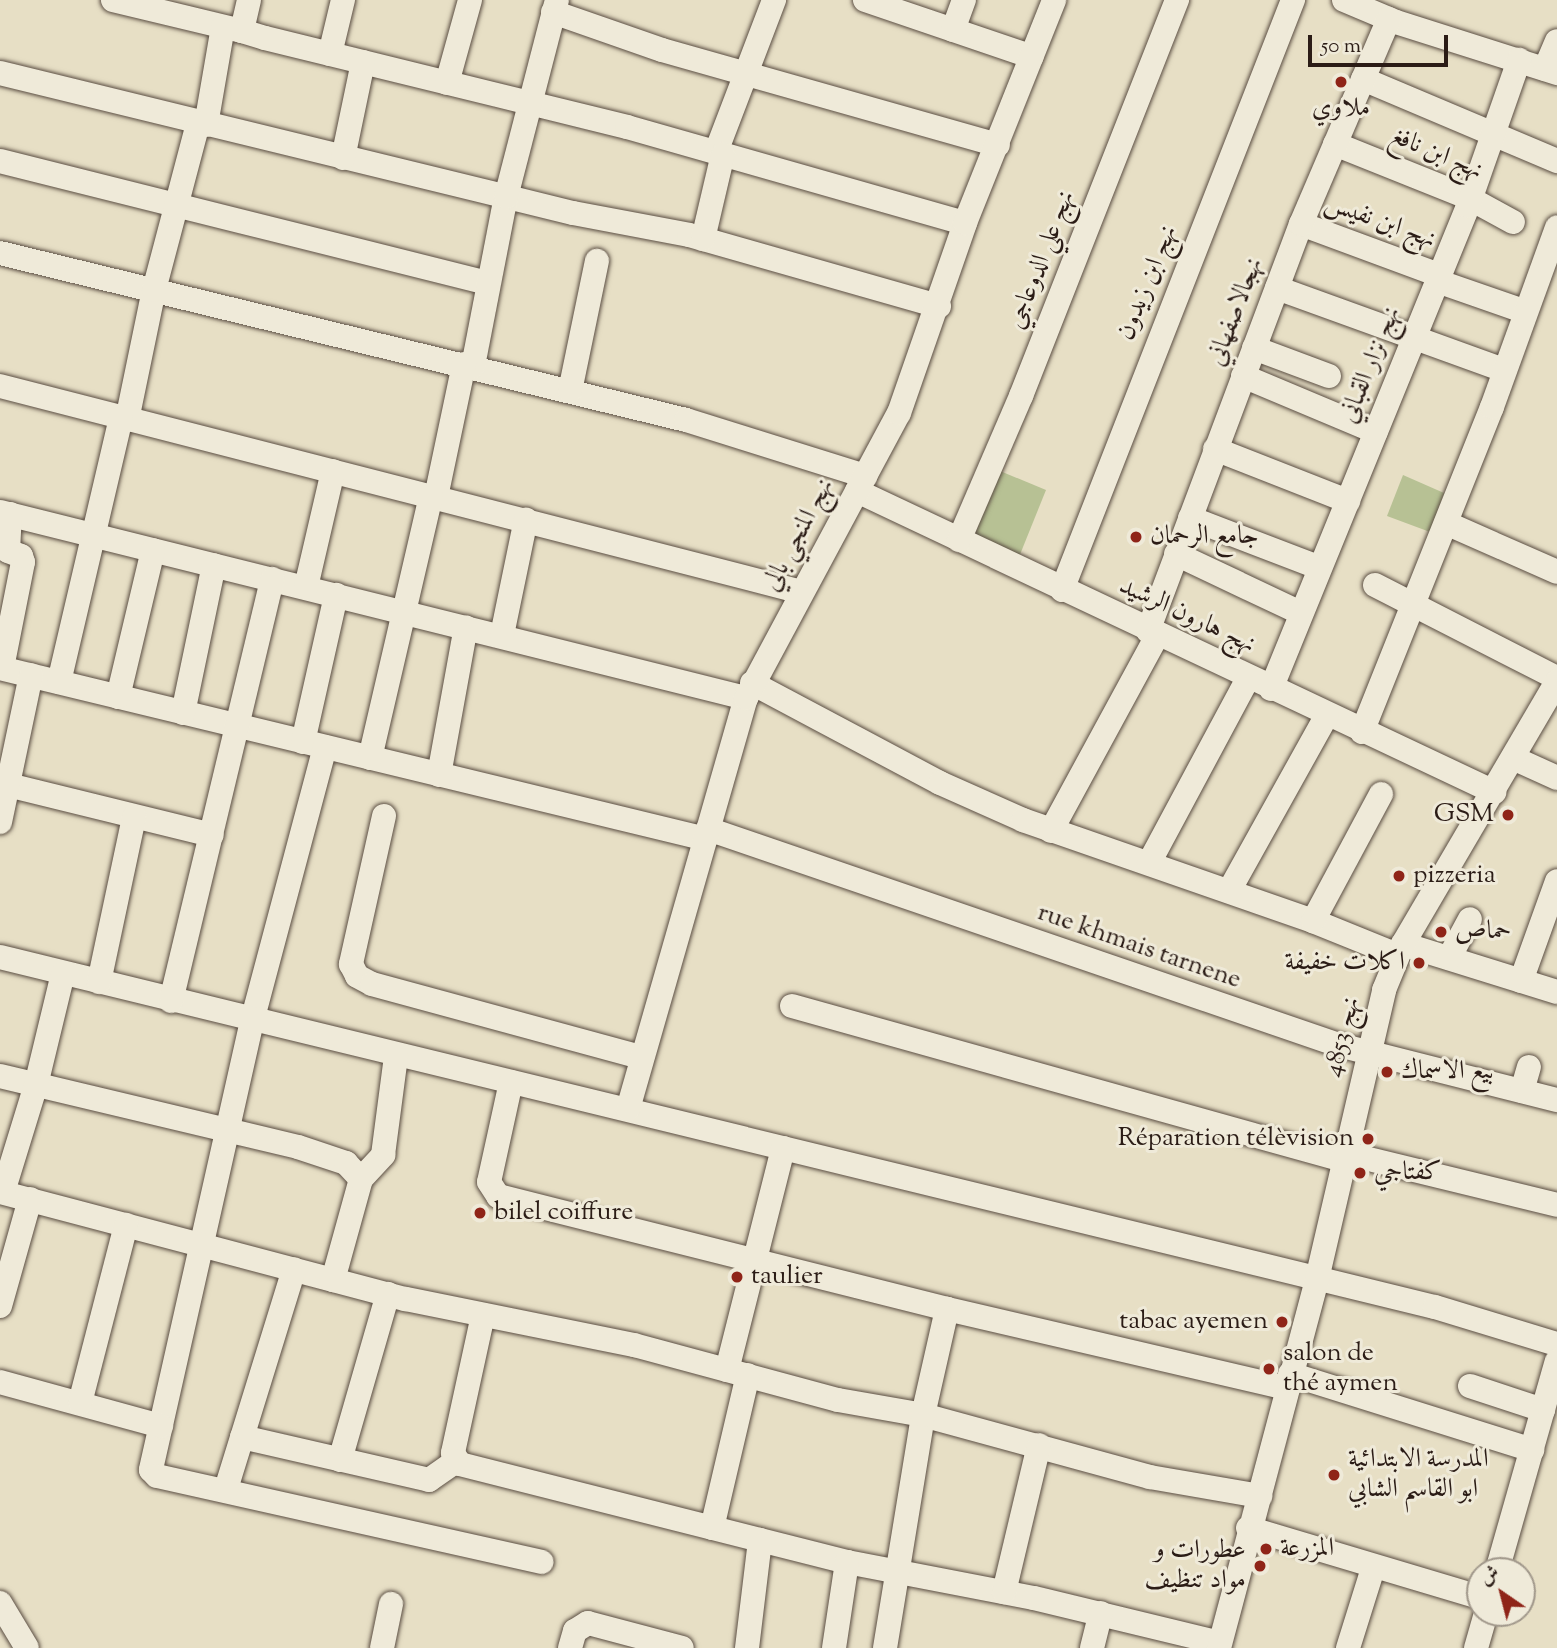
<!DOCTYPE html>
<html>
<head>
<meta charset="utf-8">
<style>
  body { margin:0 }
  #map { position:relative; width:1557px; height:1648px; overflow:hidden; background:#e7dfc5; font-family:"Sorts Mill Goudy",Amiri,serif }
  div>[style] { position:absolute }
  .green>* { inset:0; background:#b7c194 }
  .roads { filter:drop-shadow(0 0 2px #5a4d42) drop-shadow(0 0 2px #5a4d42) }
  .minor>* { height:24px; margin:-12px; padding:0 12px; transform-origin:12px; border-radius:12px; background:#efead9 }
  .dots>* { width:19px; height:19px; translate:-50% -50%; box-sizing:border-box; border:4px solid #efead9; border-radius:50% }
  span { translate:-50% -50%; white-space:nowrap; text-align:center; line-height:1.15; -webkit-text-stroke:6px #efead9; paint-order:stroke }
  .poi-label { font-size:26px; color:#2b1c16 }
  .left { translate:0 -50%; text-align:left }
  .right { translate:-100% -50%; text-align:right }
  .street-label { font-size:26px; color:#2b1c16 }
  .north { position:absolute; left:1466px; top:1557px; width:70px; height:70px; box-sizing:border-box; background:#efead9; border:2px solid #a1988b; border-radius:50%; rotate:325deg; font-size:19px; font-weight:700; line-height:28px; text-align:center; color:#2b1c16 }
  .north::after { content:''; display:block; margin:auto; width:24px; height:32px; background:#8f2418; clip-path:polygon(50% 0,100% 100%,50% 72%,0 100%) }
  .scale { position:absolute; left:1308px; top:35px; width:140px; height:32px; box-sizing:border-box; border:4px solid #2b1c16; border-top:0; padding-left:9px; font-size:21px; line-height:24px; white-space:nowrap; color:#2b1c16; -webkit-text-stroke:5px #efead9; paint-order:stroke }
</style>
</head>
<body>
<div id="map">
  <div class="green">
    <i style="clip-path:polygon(1000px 471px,1046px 490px,1019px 557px,971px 538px)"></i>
    <i style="clip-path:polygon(1403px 475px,1444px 493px,1430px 532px,1387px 516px)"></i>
  </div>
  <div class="roads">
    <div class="minor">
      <i style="left:113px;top:0;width:133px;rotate:13.5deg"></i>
      <i style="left:249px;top:0;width:32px;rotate:103deg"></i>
      <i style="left:242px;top:31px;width:24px;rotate:17deg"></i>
      <i style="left:265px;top:38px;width:373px;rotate:13.8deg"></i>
      <i style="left:627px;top:127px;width:351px;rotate:15.9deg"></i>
      <i style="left:865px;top:0;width:176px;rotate:18.8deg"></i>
      <i style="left:1344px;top:0;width:56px;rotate:22.9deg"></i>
      <i style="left:1396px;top:22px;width:169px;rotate:17.6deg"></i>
      <i style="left:553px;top:12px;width:115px;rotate:19.2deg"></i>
      <i style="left:662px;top:50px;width:349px;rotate:15.8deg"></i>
      <i style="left:953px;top:30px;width:32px;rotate:-70deg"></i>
      <i style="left:330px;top:54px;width:56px;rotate:-76.5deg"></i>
      <i style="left:1545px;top:69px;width:30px;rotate:-67deg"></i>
      <i style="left:0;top:73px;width:590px;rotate:13.73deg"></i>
      <i style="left:573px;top:213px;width:118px;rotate:10.7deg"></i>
      <i style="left:689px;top:235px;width:260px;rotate:15.9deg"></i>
      <i style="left:1363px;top:79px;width:211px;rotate:22.9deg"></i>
      <i style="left:447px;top:83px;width:86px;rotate:-74.5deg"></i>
      <i style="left:206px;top:125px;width:99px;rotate:-80.2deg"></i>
      <i style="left:1335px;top:144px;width:144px;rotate:21.9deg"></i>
      <i style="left:1469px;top:198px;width:50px;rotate:28.6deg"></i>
      <i style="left:716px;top:152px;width:163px;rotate:-69.1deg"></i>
      <i style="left:343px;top:158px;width:98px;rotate:-78.2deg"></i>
      <i style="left:0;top:161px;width:503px;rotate:14.04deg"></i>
      <i style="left:1301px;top:224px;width:147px;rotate:20.3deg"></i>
      <i style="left:703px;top:239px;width:87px;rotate:-76.8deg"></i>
      <i style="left:0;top:253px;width:706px;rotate:13.68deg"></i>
      <i style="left:686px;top:420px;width:188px;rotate:17.4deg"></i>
      <i style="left:1437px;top:281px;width:91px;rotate:19.2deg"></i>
      <i style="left:1277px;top:288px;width:241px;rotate:19.9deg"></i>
      <i style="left:1254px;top:348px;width:80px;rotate:20.5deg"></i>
      <i style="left:473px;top:366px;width:172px;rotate:-79deg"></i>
      <i style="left:506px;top:197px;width:203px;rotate:-75.5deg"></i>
      <i style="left:1243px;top:376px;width:144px;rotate:22.8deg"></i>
      <i style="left:0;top:386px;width:828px;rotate:14.41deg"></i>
      <i style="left:570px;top:391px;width:133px;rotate:-78.3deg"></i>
      <i style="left:127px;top:420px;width:133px;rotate:-78.3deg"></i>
      <i style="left:154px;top:290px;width:173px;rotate:-75.2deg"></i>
      <i style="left:1215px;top:449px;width:143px;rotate:21.4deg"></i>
      <i style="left:857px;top:491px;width:705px;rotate:25.29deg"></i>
      <i style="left:436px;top:497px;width:136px;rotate:-78.1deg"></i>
      <i style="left:0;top:512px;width:769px;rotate:14deg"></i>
      <i style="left:1190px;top:518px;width:139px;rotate:21deg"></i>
      <i style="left:1446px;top:523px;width:121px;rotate:23.8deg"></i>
      <i style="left:959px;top:540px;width:157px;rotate:-66.7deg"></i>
      <i style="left:1021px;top:396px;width:426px;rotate:-68.5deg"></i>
      <i style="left:1176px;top:554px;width:138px;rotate:25.3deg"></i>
      <i style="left:1375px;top:585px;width:204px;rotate:27.1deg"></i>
      <i style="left:306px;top:587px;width:119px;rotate:-76.9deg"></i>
      <i style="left:1062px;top:590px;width:634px;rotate:-68.62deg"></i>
      <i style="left:1148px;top:631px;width:435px;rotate:-69.4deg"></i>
      <i style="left:1301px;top:224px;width:223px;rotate:-66.8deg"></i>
      <i style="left:502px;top:635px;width:118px;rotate:-78.3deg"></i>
      <i style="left:0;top:668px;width:726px;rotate:13.62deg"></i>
      <i style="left:2px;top:668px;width:108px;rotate:-78.8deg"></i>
      <i style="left:23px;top:562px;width:6px;rotate:-108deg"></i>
      <i style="left:21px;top:556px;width:14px;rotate:-159deg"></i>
      <i style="left:8px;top:551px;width:37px;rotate:-87deg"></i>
      <i style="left:59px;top:682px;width:271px;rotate:-76.8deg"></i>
      <i style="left:752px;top:683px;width:213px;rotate:28deg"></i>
      <i style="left:940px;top:783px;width:91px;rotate:24deg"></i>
      <i style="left:1023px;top:820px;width:307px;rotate:19.2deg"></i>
      <i style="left:1313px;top:921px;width:91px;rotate:22deg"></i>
      <i style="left:1271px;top:689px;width:522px;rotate:-67.81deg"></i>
      <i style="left:1468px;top:206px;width:155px;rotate:-70.7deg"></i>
      <i style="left:118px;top:697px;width:151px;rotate:-76.6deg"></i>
      <i style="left:183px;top:713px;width:151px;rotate:-78.2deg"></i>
      <i style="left:1362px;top:732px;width:350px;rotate:-68.2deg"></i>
      <i style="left:1492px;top:407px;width:191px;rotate:-70.1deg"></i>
      <i style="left:303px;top:742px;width:151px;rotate:-77.3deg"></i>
      <i style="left:325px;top:747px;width:284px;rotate:104.9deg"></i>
      <i style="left:252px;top:1021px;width:460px;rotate:102.7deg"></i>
      <i style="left:151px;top:1470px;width:8px;rotate:45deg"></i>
      <i style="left:157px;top:1476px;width:394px;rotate:12.6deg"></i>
      <i style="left:370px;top:758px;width:269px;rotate:-76.9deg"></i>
      <i style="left:1513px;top:758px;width:48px;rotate:24.4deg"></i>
      <i style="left:439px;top:775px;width:150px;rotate:-79.7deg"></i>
      <i style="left:0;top:783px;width:218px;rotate:13.8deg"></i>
      <i style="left:384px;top:816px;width:152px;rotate:102.6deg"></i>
      <i style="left:351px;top:964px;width:13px;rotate:63deg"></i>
      <i style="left:357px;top:976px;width:17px;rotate:28deg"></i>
      <i style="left:372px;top:984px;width:279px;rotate:15.2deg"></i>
      <i style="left:0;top:822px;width:150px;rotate:-78.1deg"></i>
      <i style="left:708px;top:829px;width:667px;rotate:18.9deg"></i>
      <i style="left:1339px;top:1045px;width:225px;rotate:14.2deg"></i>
      <i style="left:1051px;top:831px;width:222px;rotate:-61.5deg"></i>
      <i style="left:1149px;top:863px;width:210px;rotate:-61.8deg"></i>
      <i style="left:1229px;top:891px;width:201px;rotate:-60.9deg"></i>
      <i style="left:1313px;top:921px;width:144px;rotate:-61.8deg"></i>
      <i style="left:1403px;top:944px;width:161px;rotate:17.3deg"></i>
      <i style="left:0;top:957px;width:1477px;rotate:13.71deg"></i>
      <i style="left:1435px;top:1307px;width:127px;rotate:16.9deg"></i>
      <i style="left:1449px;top:958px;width:44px;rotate:-61.7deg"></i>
      <i style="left:1521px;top:981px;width:106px;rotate:-70.2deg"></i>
      <i style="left:99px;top:982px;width:169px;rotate:-78deg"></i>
      <i style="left:171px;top:1001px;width:434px;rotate:-76.5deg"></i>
      <i style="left:792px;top:1006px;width:572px;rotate:15.62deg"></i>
      <i style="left:0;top:1076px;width:306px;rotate:13.4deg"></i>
      <i style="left:298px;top:1147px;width:51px;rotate:18.4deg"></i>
      <i style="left:346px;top:1163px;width:22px;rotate:47deg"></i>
      <i style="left:361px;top:1179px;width:105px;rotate:105.5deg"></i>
      <i style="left:511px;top:1082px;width:102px;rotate:102.4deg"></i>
      <i style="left:489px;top:1182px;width:17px;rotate:57deg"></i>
      <i style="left:498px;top:1196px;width:463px;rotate:14.1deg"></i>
      <i style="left:947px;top:1309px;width:348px;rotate:13.1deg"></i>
      <i style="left:1522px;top:1091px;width:25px;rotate:-74deg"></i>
      <i style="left:628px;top:1109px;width:428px;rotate:-74deg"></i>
      <i style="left:746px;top:698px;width:323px;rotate:-61.8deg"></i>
      <i style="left:899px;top:413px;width:201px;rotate:-70.8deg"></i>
      <i style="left:965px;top:223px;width:240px;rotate:-68.2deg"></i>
      <i style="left:1344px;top:1153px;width:219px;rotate:13.7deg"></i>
      <i style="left:361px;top:1179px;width:33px;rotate:-47deg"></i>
      <i style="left:383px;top:1155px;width:100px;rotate:-82.5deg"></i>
      <i style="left:0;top:1192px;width:420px;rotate:14.8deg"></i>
      <i style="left:406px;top:1299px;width:233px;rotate:11.4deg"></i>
      <i style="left:634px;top:1345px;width:211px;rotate:15.1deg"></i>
      <i style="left:838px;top:1400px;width:86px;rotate:10deg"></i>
      <i style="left:923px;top:1415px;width:235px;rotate:15.3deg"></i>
      <i style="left:1150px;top:1477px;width:112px;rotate:9.8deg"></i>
      <i style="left:3px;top:1192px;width:112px;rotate:-72.9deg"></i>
      <i style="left:36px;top:1085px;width:115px;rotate:-76.4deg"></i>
      <i style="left:0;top:1306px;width:111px;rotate:-74.3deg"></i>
      <i style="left:483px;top:1315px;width:141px;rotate:102.3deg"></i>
      <i style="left:453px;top:1453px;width:13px;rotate:58deg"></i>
      <i style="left:460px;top:1464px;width:399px;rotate:14.2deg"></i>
      <i style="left:847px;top:1562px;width:190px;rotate:10.9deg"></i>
      <i style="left:1034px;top:1598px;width:191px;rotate:13.6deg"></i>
      <i style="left:727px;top:1370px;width:229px;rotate:-75.8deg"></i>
      <i style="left:1290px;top:1374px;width:254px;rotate:17.4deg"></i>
      <i style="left:0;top:1382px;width:167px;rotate:15.3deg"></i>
      <i style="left:1470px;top:1386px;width:77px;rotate:18.2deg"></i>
      <i style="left:80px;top:1403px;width:184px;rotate:-75.5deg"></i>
      <i style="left:242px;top:1437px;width:192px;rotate:12.9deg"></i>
      <i style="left:429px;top:1480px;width:33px;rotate:-35deg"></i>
      <i style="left:340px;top:1460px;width:173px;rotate:-73.9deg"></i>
      <i style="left:226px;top:1489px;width:230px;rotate:-72.8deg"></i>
      <i style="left:712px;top:1528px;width:157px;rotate:-76.8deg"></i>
      <i style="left:1248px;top:1528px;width:242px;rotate:16.6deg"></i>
      <i style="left:1497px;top:1571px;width:218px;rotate:-74.1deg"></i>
      <i style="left:1004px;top:1592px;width:151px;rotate:-76.6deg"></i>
      <i style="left:0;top:1603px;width:52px;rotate:59deg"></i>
      <i style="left:382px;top:1648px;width:45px;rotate:-78.4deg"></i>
      <i style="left:570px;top:1648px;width:18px;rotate:-74deg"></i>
      <i style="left:575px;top:1631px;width:15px;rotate:-32deg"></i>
      <i style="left:588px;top:1623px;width:97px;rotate:14.9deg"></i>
      <i style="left:747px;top:1648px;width:109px;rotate:-83.1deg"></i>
      <i style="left:834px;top:1648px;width:87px;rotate:-81.4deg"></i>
      <i style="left:885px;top:1648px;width:236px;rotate:-80.7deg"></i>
      <i style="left:923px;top:1415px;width:109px;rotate:-77.2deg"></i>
      <i style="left:1092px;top:1648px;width:36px;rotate:-76deg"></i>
      <i style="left:1219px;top:1648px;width:382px;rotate:-75.1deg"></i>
      <i style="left:1317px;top:1279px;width:297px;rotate:-76.9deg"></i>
      <i style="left:1384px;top:990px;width:50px;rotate:-67.6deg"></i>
      <i style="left:1403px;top:944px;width:304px;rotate:-59.6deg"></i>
      <i style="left:1348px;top:1648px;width:84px;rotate:-72.6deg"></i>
      <i style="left:1476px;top:1648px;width:36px;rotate:-74deg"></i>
    </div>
  </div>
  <div class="dots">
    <i style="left:1341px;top:82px;background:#8f2418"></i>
    <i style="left:1136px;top:537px;background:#8f2418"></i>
    <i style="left:1508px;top:815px;background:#8f2418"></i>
    <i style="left:1399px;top:876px;background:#8f2418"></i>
    <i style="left:1441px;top:932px;background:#8f2418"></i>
    <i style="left:1419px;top:963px;background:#8f2418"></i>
    <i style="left:1387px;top:1072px;background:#8f2418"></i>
    <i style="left:1368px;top:1139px;background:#8f2418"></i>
    <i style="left:1360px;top:1173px;background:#8f2418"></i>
    <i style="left:480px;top:1213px;background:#8f2418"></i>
    <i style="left:737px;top:1277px;background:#8f2418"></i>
    <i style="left:1282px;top:1322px;background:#8f2418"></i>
    <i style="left:1269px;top:1369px;background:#8f2418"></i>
    <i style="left:1334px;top:1475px;background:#8f2418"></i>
    <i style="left:1266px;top:1549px;background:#8f2418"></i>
    <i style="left:1260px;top:1566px;background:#8f2418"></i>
  </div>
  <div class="poi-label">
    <span style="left:1341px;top:109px">ملاوي</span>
    <span class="left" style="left:1150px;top:537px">جامع الرحمان</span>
    <span class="right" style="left:1494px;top:815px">GSM</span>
    <span class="left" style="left:1413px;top:876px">pizzeria</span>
    <span class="left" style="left:1455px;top:932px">حماص</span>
    <span class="right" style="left:1405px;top:963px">اكلات خفيفة</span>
    <span class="left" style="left:1401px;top:1072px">بيع الاسماك</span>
    <span class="right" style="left:1354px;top:1139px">Réparation télèvision</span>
    <span class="left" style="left:1374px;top:1173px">كفتاجي</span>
    <span class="left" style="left:494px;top:1213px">bilel coiffure</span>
    <span class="left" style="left:751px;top:1277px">taulier</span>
    <span class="right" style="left:1268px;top:1322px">tabac ayemen</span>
    <span class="left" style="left:1283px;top:1369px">salon de<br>thé aymen</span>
    <span class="left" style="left:1348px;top:1475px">المدرسة الابتدائية<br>ابو القاسم الشابي</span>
    <span class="left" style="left:1280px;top:1549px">المزرعة</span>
    <span class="right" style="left:1246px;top:1566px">عطورات و<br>مواد تنظيف</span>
  </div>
  <div class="street-label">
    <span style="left:1436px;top:154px;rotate:23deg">نهج ابن نافغ</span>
    <span style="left:1380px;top:222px;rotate:20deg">نهج ابن نفيس</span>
    <span style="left:1042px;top:260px;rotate:-69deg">نهج علي الدوعاجي</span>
    <span style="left:1148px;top:283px;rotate:-68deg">نهج ابن زيدون</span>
    <span style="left:1236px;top:312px;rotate:-69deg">نهجالاصفهاني</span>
    <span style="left:1371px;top:365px;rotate:-68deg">نهج نزار القباني</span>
    <span style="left:799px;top:535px;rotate:-62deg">نهج المنجي بالي</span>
    <span style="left:1187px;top:616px;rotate:25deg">نهج هارون الرشيد</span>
    <span style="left:1139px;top:947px;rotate:19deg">rue khmais tarnene</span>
    <span style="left:1343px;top:1037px;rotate:-76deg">نهج 4853</span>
  </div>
  <div class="north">ش</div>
  <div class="scale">50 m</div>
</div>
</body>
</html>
